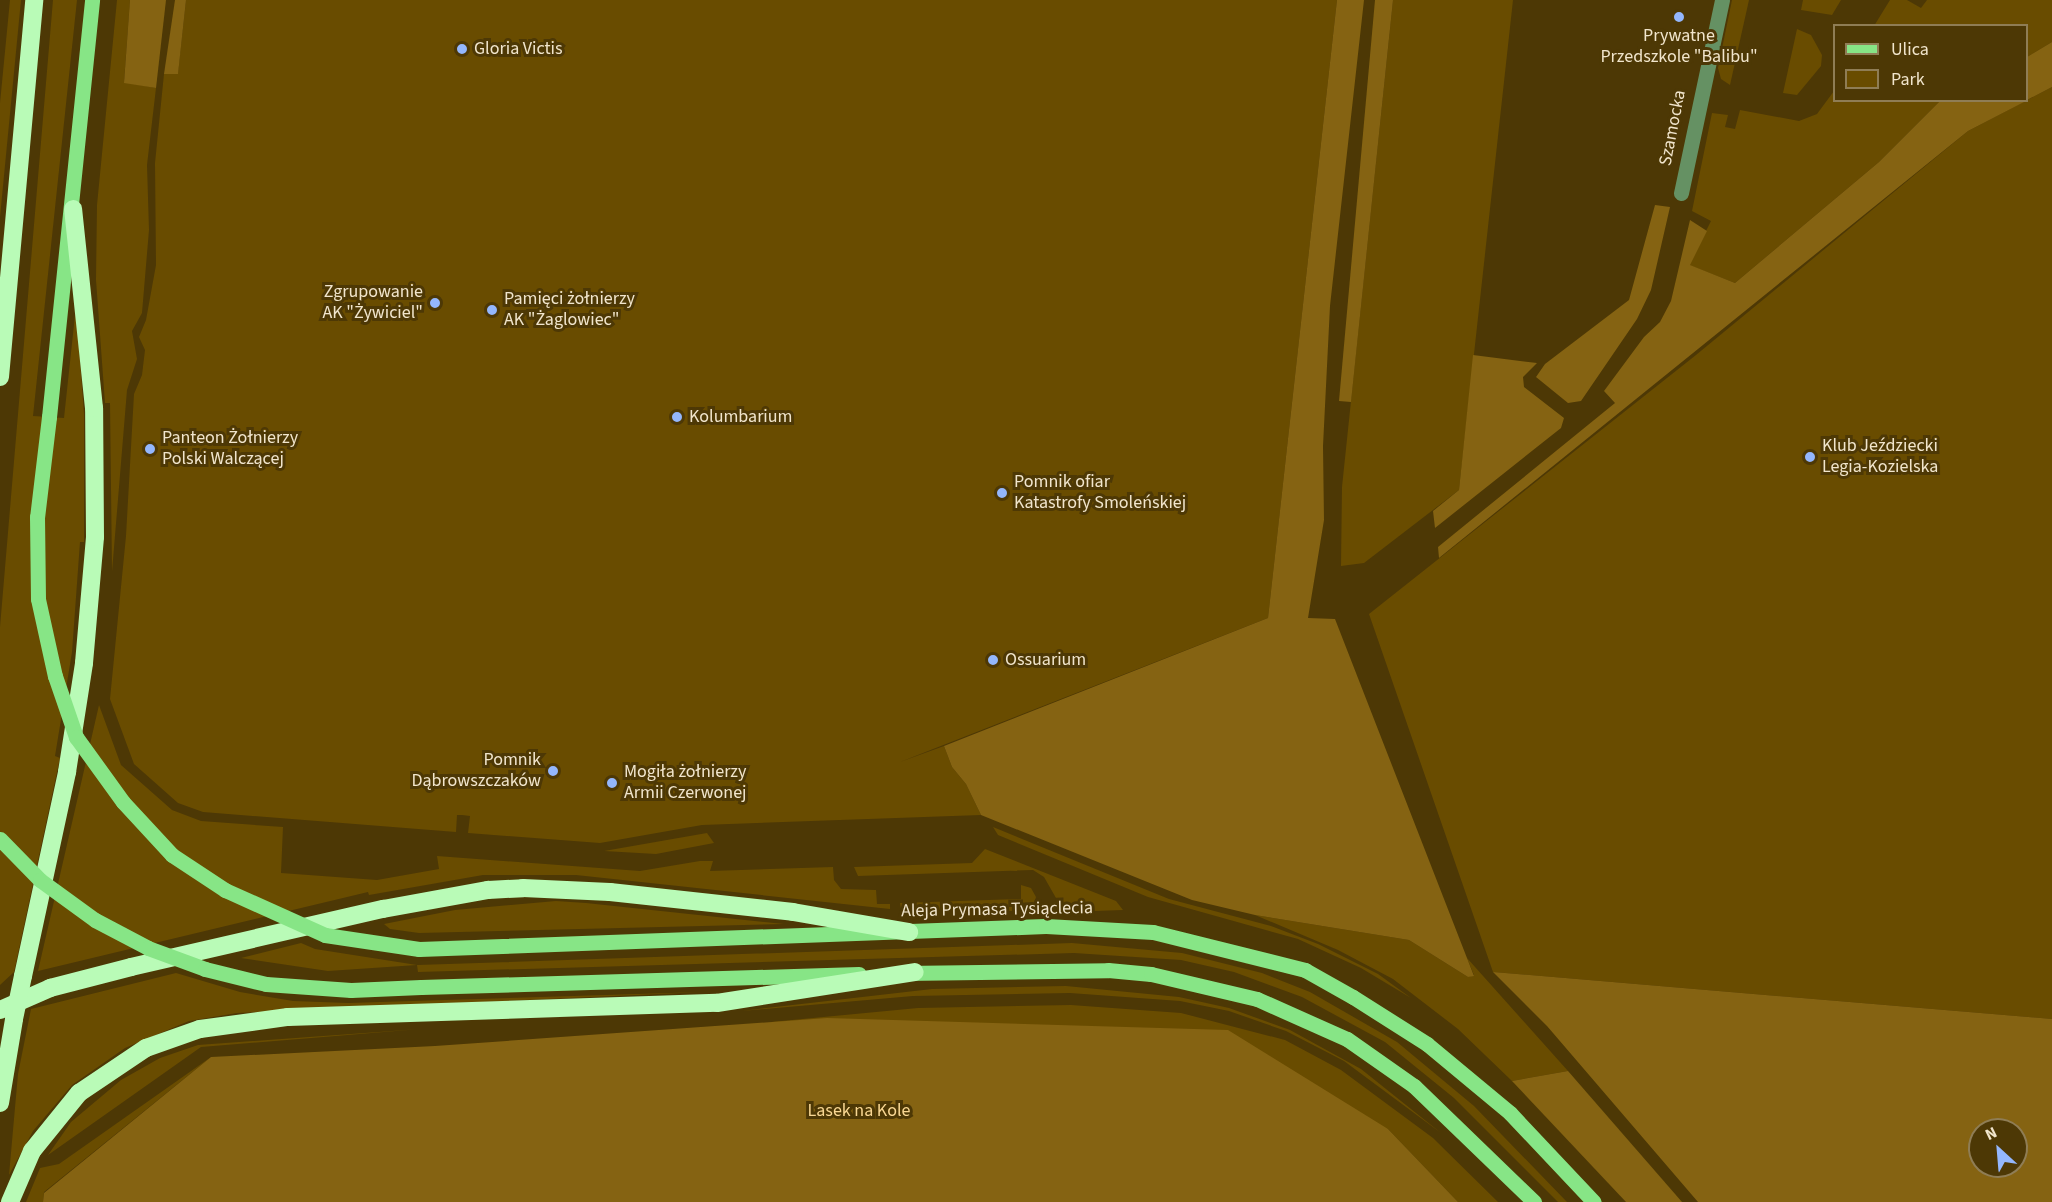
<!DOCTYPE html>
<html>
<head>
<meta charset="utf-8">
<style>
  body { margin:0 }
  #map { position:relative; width:2052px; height:1202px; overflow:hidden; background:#4d3805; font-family:"Source Sans 3",sans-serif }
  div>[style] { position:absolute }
  .green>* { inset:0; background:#694c00 }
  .forest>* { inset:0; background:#856312 }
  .minor>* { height:15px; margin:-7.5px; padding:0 7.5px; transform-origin:7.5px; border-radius:7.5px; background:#659163 }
  .major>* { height:15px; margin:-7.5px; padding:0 7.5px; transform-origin:7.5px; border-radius:7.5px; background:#87e586 }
  .highway>* { height:18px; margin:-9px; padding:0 9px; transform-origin:9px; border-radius:9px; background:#b9fbb7 }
  .major-bridge>* { height:15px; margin:-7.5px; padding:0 7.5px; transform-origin:7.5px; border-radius:7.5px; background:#87e586 }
  .highway-bridge>* { height:18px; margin:-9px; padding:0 9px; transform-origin:9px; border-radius:9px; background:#b9fbb7 }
  .dots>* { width:16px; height:16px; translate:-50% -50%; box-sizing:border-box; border:3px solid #4d3805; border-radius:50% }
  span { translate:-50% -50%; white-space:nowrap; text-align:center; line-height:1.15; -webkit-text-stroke:6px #4d3805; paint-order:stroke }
  .poi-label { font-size:18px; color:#f1e5cc }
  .left { translate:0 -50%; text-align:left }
  .right { translate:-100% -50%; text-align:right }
  .street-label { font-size:18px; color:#f1e5cc }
  .park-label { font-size:18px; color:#f9d793 }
  .legend { position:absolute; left:1833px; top:24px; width:195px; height:78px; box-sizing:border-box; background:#4d3805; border:2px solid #8f7d55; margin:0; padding:8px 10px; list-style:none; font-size:18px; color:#f1e5cc }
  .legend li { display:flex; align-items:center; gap:12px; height:30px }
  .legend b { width:30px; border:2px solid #8f7d55 }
  .north { position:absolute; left:1968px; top:1118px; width:60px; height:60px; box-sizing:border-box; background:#4d3805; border:2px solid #8f7d55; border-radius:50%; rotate:334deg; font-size:16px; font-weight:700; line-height:24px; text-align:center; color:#f1e5cc }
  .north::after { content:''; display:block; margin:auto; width:21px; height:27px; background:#94b7fd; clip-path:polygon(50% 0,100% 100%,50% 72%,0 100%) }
</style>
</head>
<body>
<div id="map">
  <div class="green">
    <i style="clip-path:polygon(10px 0,21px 0,0 217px,0 103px)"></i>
    <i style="clip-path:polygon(53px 0,77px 0,33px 416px,64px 418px,76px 306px,84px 414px,84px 542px,80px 542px,72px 652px,55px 756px,60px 758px,14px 972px,0 985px,0 627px)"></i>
    <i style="clip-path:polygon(117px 0,130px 0,124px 82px,156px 88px,147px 165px,149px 230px,142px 313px,132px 331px,137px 359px,127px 390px,112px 572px,110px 403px,105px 403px,96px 280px,97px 205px)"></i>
    <i style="clip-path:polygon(186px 0,1337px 0,1268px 618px,900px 762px,944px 746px,952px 767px,966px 784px,981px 815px,702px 825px,600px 843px,468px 833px,470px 816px,462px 815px,457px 815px,456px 832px,203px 812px,178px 803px,134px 764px,110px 699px,126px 536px,134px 394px,142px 375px,145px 350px,139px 337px,146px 320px,156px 265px,155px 163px,164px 74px,178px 73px)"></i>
    <i style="clip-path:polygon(1393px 0,1513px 0,1459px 490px,1364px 563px,1341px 566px,1342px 487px)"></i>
    <i style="clip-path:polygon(1732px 0,1749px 0,1730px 85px,1721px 79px,1718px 68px)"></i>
    <i style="clip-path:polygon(1803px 0,1841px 0,1832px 15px,1801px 10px)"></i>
    <i style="clip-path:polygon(1890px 0,1907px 0,1921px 8px,1927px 0,2052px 0,2052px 42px,2027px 57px,2026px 26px,1874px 26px)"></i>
    <i style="clip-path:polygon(1797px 29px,1811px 35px,1822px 55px,1821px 66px,1797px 95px,1783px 93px)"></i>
    <i style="clip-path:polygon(2052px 87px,2052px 1019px,1493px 972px,1369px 614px,1696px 355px,1968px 131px)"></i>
    <i style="clip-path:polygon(1834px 91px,1834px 100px,1940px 101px,1879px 162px,1735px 283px,1689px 265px,1711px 221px,1692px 211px,1712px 113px,1728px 115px,1725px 127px,1735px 129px,1740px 110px,1799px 121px,1817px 114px)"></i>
    <i style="clip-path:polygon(99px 705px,121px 765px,172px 810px,201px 821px,283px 827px,281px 873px,377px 880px,439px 869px,437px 856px,640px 871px,700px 861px,713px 861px,710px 871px,833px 867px,834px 880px,841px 889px,876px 890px,877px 904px,890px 904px,890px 909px,576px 875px,483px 875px,369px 895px,368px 892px,38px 971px)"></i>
    <i style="clip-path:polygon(993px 827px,1169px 899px,1271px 926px,1318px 944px,1378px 974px,1411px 998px,1361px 968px,1298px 939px,1148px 897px,998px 835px)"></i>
    <i style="clip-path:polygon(707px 833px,714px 843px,656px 854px,604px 851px)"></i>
    <i style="clip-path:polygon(985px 849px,1116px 901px,1123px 910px,1064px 912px,1044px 877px,1033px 870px,858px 876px,854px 867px,972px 863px)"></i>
    <i style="clip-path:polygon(1021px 885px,1031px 888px,1036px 897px,1033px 907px,1024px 911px,901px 909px,900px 903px,1021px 899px)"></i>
    <i style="clip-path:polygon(556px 901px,586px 903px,784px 924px,419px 933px,390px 929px,384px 924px,455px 910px)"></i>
    <i style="clip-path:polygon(1255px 915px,1409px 940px,1468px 977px,1474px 975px,1467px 958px,1568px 1071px,1512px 1081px,1458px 1029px,1393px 979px,1338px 950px)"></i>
    <i style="clip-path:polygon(301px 943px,315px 949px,417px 965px,1072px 943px,1182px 953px,1262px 973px,1310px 992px,1397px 1042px,1474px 1106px,1567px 1202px,1558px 1202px,1454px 1098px,1385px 1042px,1302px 997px,1234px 972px,1181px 960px,1074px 953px,418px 972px,417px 965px,328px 971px,241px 958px)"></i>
    <i style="clip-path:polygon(176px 973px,240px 992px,293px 1001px,348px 1003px,703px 992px,237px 1013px,189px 1021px,125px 1048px,72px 1085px,33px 1131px,9px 1175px,18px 1074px,31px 1009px)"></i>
    <i style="clip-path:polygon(1066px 986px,1179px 997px,1229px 1008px,1290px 1030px,1361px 1069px,1441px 1133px,1344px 1061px,1286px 1031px,1229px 1011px,1180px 1001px,1070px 993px,913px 996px,741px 1011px,932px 989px)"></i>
    <i style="clip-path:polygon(1071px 1005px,1181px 1013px,1285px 1040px,1341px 1070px,1433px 1138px,1498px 1202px,1458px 1202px,1388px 1129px,771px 1022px,918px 1008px)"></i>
    <i style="clip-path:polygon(420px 1029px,201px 1047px,48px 1155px,71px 1122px,121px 1080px,160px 1058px,198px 1045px)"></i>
    <i style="clip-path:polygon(211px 1057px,44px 1192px,43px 1202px,26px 1202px,40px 1168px,59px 1164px)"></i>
  </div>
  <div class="forest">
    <i style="clip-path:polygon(130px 0,166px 0,156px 88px,124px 83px)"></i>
    <i style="clip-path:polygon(175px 0,186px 0,178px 74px,164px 74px)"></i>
    <i style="clip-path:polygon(1337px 0,1364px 0,1330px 306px,1323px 446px,1324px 520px,1308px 618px,1335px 619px,1474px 976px,1468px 977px,1409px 940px,1255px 915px,1192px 900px,981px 815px,966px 784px,952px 767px,944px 746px,1268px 618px)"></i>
    <i style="clip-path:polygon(1375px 0,1393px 0,1351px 402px,1339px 401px)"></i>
    <i style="clip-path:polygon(2052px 42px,2052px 87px,2027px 100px,2027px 57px)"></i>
    <i style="clip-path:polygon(1940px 101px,2026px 101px,1968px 131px,1439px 558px,1438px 547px,1615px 403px,1604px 391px,1644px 337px,1660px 322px,1671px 301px,1690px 220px,1707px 231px,1690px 265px,1735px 283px,1879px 162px)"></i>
    <i style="clip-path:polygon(1655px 205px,1670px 207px,1651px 290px,1637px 319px,1581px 401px,1568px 403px,1536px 377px,1545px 364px,1629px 300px)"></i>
    <i style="clip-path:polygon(1473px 355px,1537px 363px,1523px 377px,1524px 387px,1564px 418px,1561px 428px,1435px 528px,1433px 511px,1459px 490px)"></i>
    <i style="clip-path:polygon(evenodd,1493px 972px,2052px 1019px,2052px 1202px,1698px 1202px,1547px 1026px,1493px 972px,1980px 1130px,2016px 1130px,2016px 1166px,1980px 1166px,1980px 1130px)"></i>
    <i style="clip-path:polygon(827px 1018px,1228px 1030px,1388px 1129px,1458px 1202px,43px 1202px,44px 1193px,211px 1057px,435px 1046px)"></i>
    <i style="clip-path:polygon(1568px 1071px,1682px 1202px,1626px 1202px,1512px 1081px)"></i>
  </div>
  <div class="minor">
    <i style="left:1681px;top:193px;width:197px;rotate:-78deg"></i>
  </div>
  <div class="major">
    <i style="left:49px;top:417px;width:419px;rotate:-84.1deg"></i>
    <i style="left:419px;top:949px;width:627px;rotate:-2.1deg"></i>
    <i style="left:1046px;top:926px;width:107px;rotate:3.2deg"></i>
    <i style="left:1153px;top:932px;width:157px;rotate:14deg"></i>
    <i style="left:1305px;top:970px;width:55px;rotate:29.4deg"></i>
    <i style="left:1353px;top:997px;width:88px;rotate:32.4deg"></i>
    <i style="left:1427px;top:1044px;width:108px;rotate:39.7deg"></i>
    <i style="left:1510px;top:1113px;width:122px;rotate:46.7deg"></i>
    <i style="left:904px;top:973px;width:204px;rotate:-0.8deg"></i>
    <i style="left:1108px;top:970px;width:43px;rotate:5.3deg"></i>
    <i style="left:1151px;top:974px;width:109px;rotate:13.3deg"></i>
    <i style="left:1257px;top:999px;width:98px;rotate:24deg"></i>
    <i style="left:1347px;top:1039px;width:82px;rotate:35deg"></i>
    <i style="left:1414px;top:1086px;width:167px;rotate:44deg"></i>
    <i style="left:421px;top:987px;width:438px;rotate:-1.7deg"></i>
  </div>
  <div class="highway">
    <i style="left:0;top:377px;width:379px;rotate:-84.8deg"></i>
    <i style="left:23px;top:976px;width:209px;rotate:-77.8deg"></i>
    <i style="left:67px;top:772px;width:110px;rotate:-81.1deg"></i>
    <i style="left:84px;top:663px;width:126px;rotate:-85deg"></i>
    <i style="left:95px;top:537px;width:129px;rotate:-90.4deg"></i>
    <i style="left:94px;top:408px;width:200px;rotate:-96deg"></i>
    <i style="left:0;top:1010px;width:55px;rotate:-23.7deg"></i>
    <i style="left:50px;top:988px;width:84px;rotate:-14.5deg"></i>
    <i style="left:131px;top:967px;width:259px;rotate:-13deg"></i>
    <i style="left:383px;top:909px;width:107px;rotate:-10.3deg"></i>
    <i style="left:488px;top:890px;width:35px;rotate:-3deg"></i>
    <i style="left:523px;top:888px;width:87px;rotate:2.6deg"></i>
    <i style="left:610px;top:892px;width:184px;rotate:6.2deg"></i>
    <i style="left:793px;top:912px;width:118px;rotate:9.8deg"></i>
    <i style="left:0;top:1103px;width:85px;rotate:-80.5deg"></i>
    <i style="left:10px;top:1202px;width:56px;rotate:-66.7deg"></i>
    <i style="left:32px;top:1151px;width:75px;rotate:-51deg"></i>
    <i style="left:79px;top:1093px;width:81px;rotate:-33.9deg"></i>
    <i style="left:146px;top:1048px;width:57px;rotate:-19.4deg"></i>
    <i style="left:200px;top:1029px;width:89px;rotate:-7.8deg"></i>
    <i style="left:288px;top:1017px;width:429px;rotate:-1.9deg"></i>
    <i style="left:717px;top:1003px;width:200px;rotate:-8.9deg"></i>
  </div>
  <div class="major-bridge">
    <i style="left:49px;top:417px;width:101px;rotate:96.8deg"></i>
    <i style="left:37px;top:517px;width:82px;rotate:89.3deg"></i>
    <i style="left:38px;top:599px;width:79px;rotate:77.6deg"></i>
    <i style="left:55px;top:676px;width:65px;rotate:71deg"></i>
    <i style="left:76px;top:737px;width:80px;rotate:54.1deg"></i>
    <i style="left:123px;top:802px;width:72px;rotate:47.2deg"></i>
    <i style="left:172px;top:855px;width:64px;rotate:33.4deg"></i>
    <i style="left:225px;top:890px;width:110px;rotate:24.2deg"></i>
    <i style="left:325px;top:935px;width:95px;rotate:8.5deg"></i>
    <i style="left:0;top:839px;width:57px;rotate:45.7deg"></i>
    <i style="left:40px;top:880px;width:68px;rotate:36deg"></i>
    <i style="left:95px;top:920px;width:60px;rotate:27.8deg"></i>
    <i style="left:148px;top:948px;width:61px;rotate:20.2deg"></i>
    <i style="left:205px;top:969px;width:63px;rotate:13.8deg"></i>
    <i style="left:266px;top:984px;width:85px;rotate:4deg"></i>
    <i style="left:351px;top:990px;width:70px;rotate:-2.5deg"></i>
  </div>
  <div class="highway-bridge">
    <i style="left:14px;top:1019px;width:44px;rotate:-78.2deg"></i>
  </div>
  <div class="dots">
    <i style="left:1679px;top:17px;background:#94b7fd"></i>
    <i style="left:462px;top:49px;background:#94b7fd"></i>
    <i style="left:435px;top:303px;background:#94b7fd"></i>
    <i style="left:492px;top:310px;background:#94b7fd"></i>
    <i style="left:677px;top:417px;background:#94b7fd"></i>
    <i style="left:150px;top:449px;background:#94b7fd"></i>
    <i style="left:1810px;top:457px;background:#94b7fd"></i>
    <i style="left:1002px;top:493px;background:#94b7fd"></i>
    <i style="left:993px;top:660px;background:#94b7fd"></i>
    <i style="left:553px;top:771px;background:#94b7fd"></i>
    <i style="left:612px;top:783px;background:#94b7fd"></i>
  </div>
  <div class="poi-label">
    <span style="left:1679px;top:47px">Prywatne<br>Przedszkole "Balibu"</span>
    <span class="left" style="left:474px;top:49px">Gloria Victis</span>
    <span class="right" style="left:423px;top:303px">Zgrupowanie<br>AK "Żywiciel"</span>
    <span class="left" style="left:504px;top:310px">Pamięci żołnierzy<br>AK "Żaglowiec"</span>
    <span class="left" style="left:689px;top:417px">Kolumbarium</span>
    <span class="left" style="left:162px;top:449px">Panteon Żołnierzy<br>Polski Walczącej</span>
    <span class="left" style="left:1822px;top:457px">Klub Jeździecki<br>Legia-Kozielska</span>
    <span class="left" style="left:1014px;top:493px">Pomnik ofiar<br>Katastrofy Smoleńskiej</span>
    <span class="left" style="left:1005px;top:660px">Ossuarium</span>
    <span class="right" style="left:541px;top:771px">Pomnik<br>Dąbrowszczaków</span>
    <span class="left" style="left:624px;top:783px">Mogiła żołnierzy<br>Armii Czerwonej</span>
  </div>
  <div class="street-label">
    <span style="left:1673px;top:128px;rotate:-79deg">Szamocka</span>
    <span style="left:997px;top:910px;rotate:-1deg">Aleja Prymasa Tysiąclecia</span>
  </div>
  <div class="park-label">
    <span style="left:859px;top:1111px">Lasek na Kole</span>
  </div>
  <ul class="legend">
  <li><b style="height:8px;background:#87e586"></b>Ulica</li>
  <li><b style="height:16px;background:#694c00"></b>Park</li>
  </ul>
  <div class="north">N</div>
</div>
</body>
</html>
